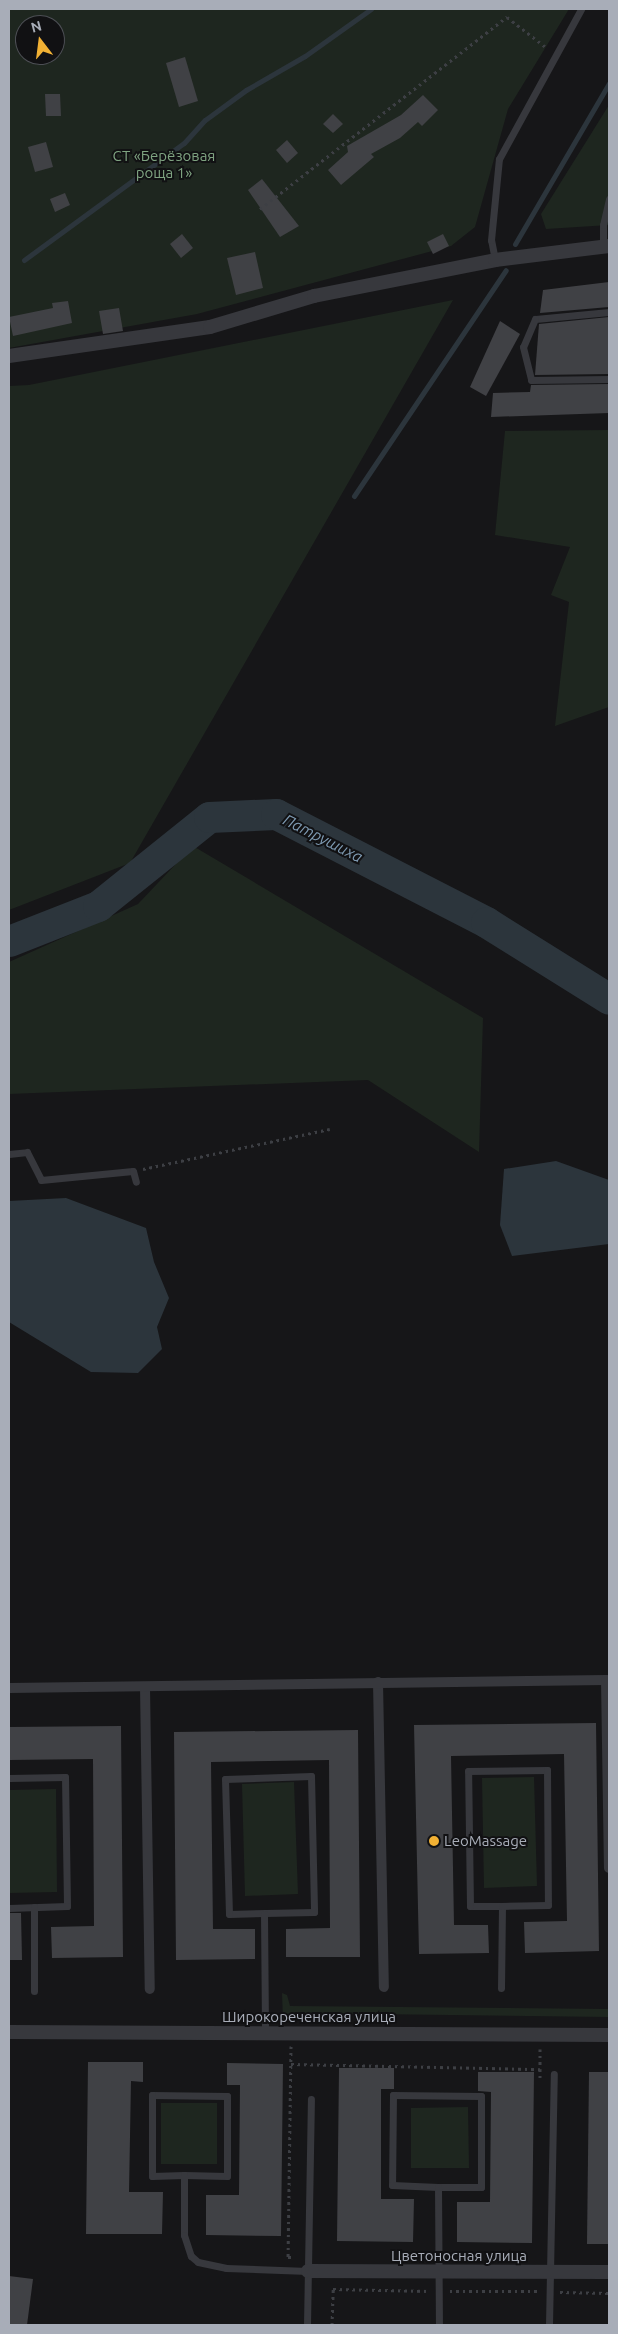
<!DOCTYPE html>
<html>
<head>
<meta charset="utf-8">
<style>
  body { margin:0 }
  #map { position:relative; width:618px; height:2334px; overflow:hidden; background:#161618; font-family:Ubuntu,sans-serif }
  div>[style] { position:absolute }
  .green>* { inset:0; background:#1e261f }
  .water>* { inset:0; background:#2c353c }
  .stream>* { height:5px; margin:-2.5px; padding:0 2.5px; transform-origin:2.5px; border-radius:2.5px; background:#2c353c }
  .river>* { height:31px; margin:-15.5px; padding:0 15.5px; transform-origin:15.5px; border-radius:15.5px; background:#2c353c }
  .building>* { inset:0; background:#404145 }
  .path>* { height:3px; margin-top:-1.5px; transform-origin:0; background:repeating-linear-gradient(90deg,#3d3f44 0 2.5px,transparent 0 6.5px) }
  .service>* { height:7px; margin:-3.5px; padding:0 3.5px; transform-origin:3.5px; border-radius:3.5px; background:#37383d }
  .pedestrian>* { height:10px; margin:-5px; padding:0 5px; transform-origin:5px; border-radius:5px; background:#37383d }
  .minor>* { height:14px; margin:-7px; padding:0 7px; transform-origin:7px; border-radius:7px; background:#37383d }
  .dots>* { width:14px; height:14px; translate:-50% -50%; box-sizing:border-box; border:2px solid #111113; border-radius:50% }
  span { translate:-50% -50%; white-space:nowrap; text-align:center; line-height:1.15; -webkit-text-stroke:4px #111113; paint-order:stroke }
  .park-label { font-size:15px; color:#7fa381 }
  .poi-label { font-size:15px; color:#a8adb8 }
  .left { translate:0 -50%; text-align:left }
  .street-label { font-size:15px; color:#a8adb8 }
  .water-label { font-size:16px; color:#7f9bb3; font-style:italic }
  .frame { position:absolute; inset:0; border:10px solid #a8adb8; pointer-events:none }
  .north { position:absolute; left:15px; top:15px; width:50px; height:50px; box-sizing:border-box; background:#111113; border:1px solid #4d4f55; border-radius:50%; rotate:345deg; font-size:14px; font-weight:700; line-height:20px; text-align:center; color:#a8adb8 }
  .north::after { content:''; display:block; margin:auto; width:18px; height:22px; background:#f2b134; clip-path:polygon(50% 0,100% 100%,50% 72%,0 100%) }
</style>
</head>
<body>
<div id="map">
  <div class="green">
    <i style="clip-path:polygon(evenodd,9px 9px,569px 9px,508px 109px,475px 227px,451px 246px,197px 314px,9px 348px,9px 9px,25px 25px,55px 25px,55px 55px,25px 55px,25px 25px)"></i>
    <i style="clip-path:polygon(609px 105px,609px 225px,546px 229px,541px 214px)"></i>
    <i style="clip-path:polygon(453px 300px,130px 863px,9px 910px,9px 386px,29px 385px)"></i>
    <i style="clip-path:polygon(609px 430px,609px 707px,555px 726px,569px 602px,551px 595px,570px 547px,495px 535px,505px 431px)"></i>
    <i style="clip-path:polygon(193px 846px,483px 1018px,479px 1152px,368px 1080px,9px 1094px,9px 962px,138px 904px)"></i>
    <i style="clip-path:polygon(534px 1777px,537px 1886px,484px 1888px,482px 1778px)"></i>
    <i style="clip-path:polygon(294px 1782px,298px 1894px,245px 1896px,242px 1784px)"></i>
    <i style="clip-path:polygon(56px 1789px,57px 1892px,9px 1893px,9px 1790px)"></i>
    <i style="clip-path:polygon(282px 1993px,287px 1995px,290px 2006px,609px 2009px,609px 2017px,291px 2013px,289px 2020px,283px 2021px)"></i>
    <i style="clip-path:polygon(161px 2103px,217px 2103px,217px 2164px,161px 2164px)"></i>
    <i style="clip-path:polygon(468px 2107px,469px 2168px,411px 2168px,411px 2108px)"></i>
  </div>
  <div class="water">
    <i style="clip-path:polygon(556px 1161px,609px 1180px,609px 1244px,512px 1256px,500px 1225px,504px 1169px)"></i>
    <i style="clip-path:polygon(66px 1198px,146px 1228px,154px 1262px,169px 1298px,157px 1327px,162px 1349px,138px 1373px,91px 1372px,9px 1322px,9px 1201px)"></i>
  </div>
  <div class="stream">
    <i style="left:515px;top:244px;width:186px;rotate:-59.7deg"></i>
    <i style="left:24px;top:260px;width:198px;rotate:-36.2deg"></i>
    <i style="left:184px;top:143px;width:31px;rotate:-48deg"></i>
    <i style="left:205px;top:120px;width:51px;rotate:-36.2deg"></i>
    <i style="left:246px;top:90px;width:68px;rotate:-30deg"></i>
    <i style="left:305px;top:56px;width:81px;rotate:-35.5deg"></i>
    <i style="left:354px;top:496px;width:272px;rotate:-56.1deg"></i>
  </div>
  <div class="river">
    <i style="left:9px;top:941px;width:96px;rotate:-21.5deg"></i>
    <i style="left:98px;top:906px;width:142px;rotate:-38.7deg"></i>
    <i style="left:209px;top:817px;width:67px;rotate:-2.6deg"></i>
    <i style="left:276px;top:814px;width:236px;rotate:27.2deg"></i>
    <i style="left:486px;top:922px;width:145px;rotate:32deg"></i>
  </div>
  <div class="building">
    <i style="clip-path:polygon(185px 57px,198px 101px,179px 107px,166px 63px)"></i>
    <i style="clip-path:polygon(45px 94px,60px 94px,61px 116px,46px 116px)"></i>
    <i style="clip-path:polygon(423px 95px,438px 110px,422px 126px,418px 122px,400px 138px,371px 154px,374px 157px,341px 185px,328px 170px,348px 152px,347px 146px,401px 115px)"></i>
    <i style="clip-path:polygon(333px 114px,343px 124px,333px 133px,323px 124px)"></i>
    <i style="clip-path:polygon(287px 140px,298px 153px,287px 163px,276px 150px)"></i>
    <i style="clip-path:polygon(46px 142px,53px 167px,35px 172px,28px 147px)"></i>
    <i style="clip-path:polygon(262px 179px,299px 226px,280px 237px,248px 190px)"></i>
    <i style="clip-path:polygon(65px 193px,70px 205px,55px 212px,50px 199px)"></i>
    <i style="clip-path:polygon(182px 234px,193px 248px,181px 258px,170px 244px)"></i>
    <i style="clip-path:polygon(443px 234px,449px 246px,433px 254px,427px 242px)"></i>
    <i style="clip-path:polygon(255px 252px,263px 288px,236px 295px,227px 258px)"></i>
    <i style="clip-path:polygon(609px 282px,609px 307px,540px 313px,543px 290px)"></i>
    <i style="clip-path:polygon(68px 301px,72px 323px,13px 336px,9px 317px,53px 308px,52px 303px)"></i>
    <i style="clip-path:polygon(119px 308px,123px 331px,103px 334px,99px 311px)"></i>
    <i style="clip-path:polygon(609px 317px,609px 374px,535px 375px,539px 324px)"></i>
    <i style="clip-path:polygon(500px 321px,520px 334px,486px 396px,470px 387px)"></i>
    <i style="clip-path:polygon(609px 384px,609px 413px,491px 417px,493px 393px,530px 392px,531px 385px)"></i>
    <i style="clip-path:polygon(596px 1723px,599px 1951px,525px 1953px,524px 1922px,567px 1921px,564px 1754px,451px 1756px,454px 1925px,488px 1925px,489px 1953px,419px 1954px,414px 1725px)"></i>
    <i style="clip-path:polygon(121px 1726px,123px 1957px,52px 1958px,51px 1927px,94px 1926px,93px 1759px,9px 1760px,9px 1727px)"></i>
    <i style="clip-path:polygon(358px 1730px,360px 1957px,286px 1957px,286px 1929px,330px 1928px,329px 1760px,211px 1762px,213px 1929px,255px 1929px,255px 1959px,176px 1960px,174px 1732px)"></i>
    <i style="clip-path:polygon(9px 1913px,21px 1913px,22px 1960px,9px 1960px)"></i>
    <i style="clip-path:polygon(88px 2062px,143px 2062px,143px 2082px,131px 2081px,129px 2192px,163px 2192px,162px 2234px,86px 2234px)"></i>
    <i style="clip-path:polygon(227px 2063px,283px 2064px,281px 2236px,206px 2235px,206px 2195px,239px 2195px,240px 2085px,227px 2085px)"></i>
    <i style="clip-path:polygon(339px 2068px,394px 2068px,394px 2089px,381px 2089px,381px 2199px,414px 2199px,413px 2242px,337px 2241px)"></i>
    <i style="clip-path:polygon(478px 2072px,534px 2072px,532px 2243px,457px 2242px,457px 2202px,490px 2202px,491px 2092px,478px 2091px)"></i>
    <i style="clip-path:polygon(589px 2072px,609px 2072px,609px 2244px,587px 2244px)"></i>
    <i style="clip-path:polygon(9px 2276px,33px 2279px,27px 2325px,9px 2325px)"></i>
  </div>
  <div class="path">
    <i style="left:260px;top:209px;width:313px;rotate:-37.9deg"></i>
    <i style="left:507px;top:17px;width:51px;rotate:37.8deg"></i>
    <i style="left:143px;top:1169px;width:191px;rotate:-12.1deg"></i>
    <i style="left:291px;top:2046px;width:211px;rotate:90.8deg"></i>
    <i style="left:288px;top:2257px;width:3px"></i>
    <i style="left:540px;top:2049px;width:20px;rotate:90deg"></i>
    <i style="left:291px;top:2064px;width:249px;rotate:1.2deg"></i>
    <i style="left:540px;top:2069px;width:12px;rotate:90deg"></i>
    <i style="left:450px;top:2291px;width:89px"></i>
    <i style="left:560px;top:2292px;width:49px;rotate:1.2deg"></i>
    <i style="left:332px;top:2325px;width:36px;rotate:-88deg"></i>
    <i style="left:333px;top:2289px;width:96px;rotate:1.2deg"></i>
  </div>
  <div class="service">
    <i style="left:603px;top:246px;width:21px;rotate:-90deg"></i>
    <i style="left:603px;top:225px;width:27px;rotate:-77deg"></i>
    <i style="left:495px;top:260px;width:20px;rotate:-101deg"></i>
    <i style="left:491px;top:240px;width:81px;rotate:-84.4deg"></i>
    <i style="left:499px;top:159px;width:171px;rotate:-61.3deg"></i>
    <i style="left:609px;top:312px;width:74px;rotate:174.6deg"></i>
    <i style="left:535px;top:319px;width:30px;rotate:113deg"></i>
    <i style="left:523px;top:347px;width:34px;rotate:76deg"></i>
    <i style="left:531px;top:380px;width:78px;rotate:-0.7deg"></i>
    <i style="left:9px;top:1154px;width:18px;rotate:-6deg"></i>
    <i style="left:27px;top:1152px;width:31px;rotate:63deg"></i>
    <i style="left:41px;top:1180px;width:92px;rotate:-5.6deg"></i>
    <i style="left:133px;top:1171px;width:11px;rotate:75deg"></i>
    <i style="left:311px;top:1776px;width:136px;rotate:88.7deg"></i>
    <i style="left:314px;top:1912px;width:85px;rotate:178.7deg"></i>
    <i style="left:229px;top:1914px;width:135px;rotate:-91.7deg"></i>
    <i style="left:225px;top:1779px;width:86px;rotate:-2deg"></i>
    <i style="left:9px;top:1778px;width:56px;rotate:-1deg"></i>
    <i style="left:65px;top:1777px;width:129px;rotate:89.1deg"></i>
    <i style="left:67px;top:1906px;width:58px;rotate:178deg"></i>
    <i style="left:34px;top:1907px;width:84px;rotate:90deg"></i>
    <i style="left:264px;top:1914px;width:119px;rotate:89.5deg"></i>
    <i style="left:501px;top:1988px;width:82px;rotate:-89.3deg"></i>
    <i style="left:502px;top:1906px;width:32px;rotate:180deg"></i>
    <i style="left:470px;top:1906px;width:135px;rotate:-90.8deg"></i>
    <i style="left:468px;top:1771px;width:79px;rotate:-0.7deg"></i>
    <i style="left:547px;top:1770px;width:135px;rotate:89.6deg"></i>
    <i style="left:548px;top:1905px;width:46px;rotate:178.8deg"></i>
    <i style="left:184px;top:2175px;width:43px;rotate:1.3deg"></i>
    <i style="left:227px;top:2176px;width:80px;rotate:-90deg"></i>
    <i style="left:227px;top:2096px;width:75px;rotate:-179.2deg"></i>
    <i style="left:152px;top:2095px;width:81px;rotate:90deg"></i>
    <i style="left:152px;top:2176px;width:32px;rotate:-2deg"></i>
    <i style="left:184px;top:2175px;width:60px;rotate:90deg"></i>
    <i style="left:184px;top:2235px;width:22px;rotate:72deg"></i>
    <i style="left:191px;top:2256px;width:9px;rotate:41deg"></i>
    <i style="left:198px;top:2262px;width:29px;rotate:12deg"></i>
    <i style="left:226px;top:2268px;width:82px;rotate:2.1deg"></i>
    <i style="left:438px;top:2187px;width:43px"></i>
    <i style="left:481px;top:2187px;width:91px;rotate:-90deg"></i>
    <i style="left:481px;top:2096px;width:88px;rotate:-179.3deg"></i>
    <i style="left:393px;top:2095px;width:90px;rotate:90.6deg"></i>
    <i style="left:392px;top:2185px;width:46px;rotate:2.5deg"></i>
    <i style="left:438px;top:2187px;width:138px;rotate:89.6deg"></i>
    <i style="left:307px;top:2325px;width:226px;rotate:-89deg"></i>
    <i style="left:549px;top:2325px;width:251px;rotate:-88.9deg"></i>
  </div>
  <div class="pedestrian">
    <i style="left:378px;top:1682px;width:305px;rotate:88.9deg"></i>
    <i style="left:145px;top:1687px;width:302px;rotate:89.1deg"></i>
    <i style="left:9px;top:1688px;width:597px;rotate:-0.77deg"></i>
    <i style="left:606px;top:1680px;width:188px;rotate:89.1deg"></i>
  </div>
  <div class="minor">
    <i style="left:9px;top:356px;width:203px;rotate:-8.2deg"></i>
    <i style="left:210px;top:327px;width:109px;rotate:-16.6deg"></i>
    <i style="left:314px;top:296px;width:185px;rotate:-11.2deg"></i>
    <i style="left:495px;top:260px;width:115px;rotate:-7deg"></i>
    <i style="left:9px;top:2032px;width:600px;rotate:0.29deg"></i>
    <i style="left:308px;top:2271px;width:301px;rotate:0.2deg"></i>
  </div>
  <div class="dots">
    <i style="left:434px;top:1841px;background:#f2b134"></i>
  </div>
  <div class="park-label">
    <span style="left:164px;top:164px">СТ «Берёзовая<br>роща 1»</span>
  </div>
  <div class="poi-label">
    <span class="left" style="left:444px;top:1841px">LeoMassage</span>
  </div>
  <div class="street-label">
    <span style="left:309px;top:2017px">Широкореченская улица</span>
    <span style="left:459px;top:2256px">Цветоносная улица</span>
  </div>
  <div class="water-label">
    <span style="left:323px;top:838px;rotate:27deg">Патрушиха</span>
  </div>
  <div class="frame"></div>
  <div class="north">N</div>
</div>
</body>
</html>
